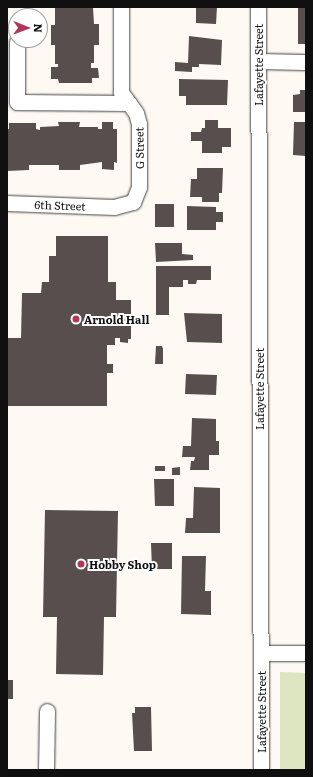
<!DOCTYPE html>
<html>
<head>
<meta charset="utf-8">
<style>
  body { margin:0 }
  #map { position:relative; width:313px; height:777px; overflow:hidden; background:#fef9f3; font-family:Literata,serif }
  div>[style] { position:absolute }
  .green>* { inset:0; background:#dce5c0 }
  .building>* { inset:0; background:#574e4d }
  .roads { filter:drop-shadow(0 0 1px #424242) drop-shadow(0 0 1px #424242) }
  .minor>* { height:15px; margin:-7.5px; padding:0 7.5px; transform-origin:7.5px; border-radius:7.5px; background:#fff }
  .dots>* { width:11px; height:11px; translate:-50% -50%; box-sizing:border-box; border:2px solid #fff; border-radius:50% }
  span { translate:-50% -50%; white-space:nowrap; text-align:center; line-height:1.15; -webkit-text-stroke:4px #fff; paint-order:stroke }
  .street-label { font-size:11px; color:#0f0f0f }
  .poi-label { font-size:11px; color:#0f0f0f; font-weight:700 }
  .left { translate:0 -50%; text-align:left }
  .frame { position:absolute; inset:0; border:8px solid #0f0f0f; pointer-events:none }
  .north { position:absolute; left:8px; top:8px; width:40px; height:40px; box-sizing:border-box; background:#fff; border:1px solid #9f9f9f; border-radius:50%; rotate:91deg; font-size:11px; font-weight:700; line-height:16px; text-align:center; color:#0f0f0f }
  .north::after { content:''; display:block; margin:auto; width:14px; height:18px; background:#b13659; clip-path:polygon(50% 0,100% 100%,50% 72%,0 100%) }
</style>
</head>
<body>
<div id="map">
  <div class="green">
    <i style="clip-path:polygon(280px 672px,306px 673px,306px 770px,280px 770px)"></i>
  </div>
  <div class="building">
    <i style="clip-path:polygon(55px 7px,93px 7px,94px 24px,99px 24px,99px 45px,94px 45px,94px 63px,91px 63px,91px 68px,98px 68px,99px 78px,92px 78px,92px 83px,59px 83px,58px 79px,51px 79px,51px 67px,58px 67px,58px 64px,55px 64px,55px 45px,51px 45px,51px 25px,55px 25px)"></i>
    <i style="clip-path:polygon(196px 7px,217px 7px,216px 24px,196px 23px)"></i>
    <i style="clip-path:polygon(298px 7px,306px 7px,306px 44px,298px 44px)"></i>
    <i style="clip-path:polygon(189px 36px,222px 40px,221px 65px,199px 64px,199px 67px,192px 67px,192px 72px,175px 71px,175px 62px,188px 63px)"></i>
    <i style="clip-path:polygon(179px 79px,228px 80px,227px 105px,186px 105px,186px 96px,179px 96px)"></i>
    <i style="clip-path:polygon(300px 90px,306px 90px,306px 112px,293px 112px,293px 95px,300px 94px)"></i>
    <i style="clip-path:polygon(205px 120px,218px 120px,218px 128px,231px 128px,231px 147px,222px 147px,222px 153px,202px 153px,202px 141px,191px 141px,191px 132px,201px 132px,202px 128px,205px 128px)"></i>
    <i style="clip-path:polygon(58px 122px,80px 122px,79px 127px,98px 127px,98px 129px,102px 129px,102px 122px,113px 122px,113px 129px,117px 129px,117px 163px,114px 162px,114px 170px,102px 169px,102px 162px,80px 165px,80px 170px,59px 170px,59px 165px,29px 165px,29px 170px,7px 171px,7px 129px,9px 129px,9px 123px,36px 123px,36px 129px,40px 130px,40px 127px,59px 126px)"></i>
    <i style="clip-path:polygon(294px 122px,306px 122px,306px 156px,293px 155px)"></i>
    <i style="clip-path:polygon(197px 168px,223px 168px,222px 193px,219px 193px,219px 202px,202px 202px,202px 197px,190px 197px,191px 179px,197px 179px)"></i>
    <i style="clip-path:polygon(155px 204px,174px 204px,174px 227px,155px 227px)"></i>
    <i style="clip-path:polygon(187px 206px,216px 207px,216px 212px,223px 212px,223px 222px,216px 222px,216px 230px,187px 230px)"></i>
    <i style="clip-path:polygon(56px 236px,108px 236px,108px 282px,116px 282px,116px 300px,131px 300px,131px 339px,128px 339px,128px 343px,120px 342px,120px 338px,115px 338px,115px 345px,107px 345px,107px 364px,113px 364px,113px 373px,107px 373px,107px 406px,7px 406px,7px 338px,21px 338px,22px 293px,41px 293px,42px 282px,49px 282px,49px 256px,56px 256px)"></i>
    <i style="clip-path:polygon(155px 243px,182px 243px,182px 254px,193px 255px,193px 260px,156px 262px)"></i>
    <i style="clip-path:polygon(156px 266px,211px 266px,211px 280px,197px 280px,196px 284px,188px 284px,188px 280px,183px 280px,183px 287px,169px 287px,169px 315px,156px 315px)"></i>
    <i style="clip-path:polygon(184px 313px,222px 314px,222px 343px,187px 342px)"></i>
    <i style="clip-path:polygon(156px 346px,162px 346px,163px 349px,163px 364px,155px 364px)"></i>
    <i style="clip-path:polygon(186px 374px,217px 375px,216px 395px,185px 394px)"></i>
    <i style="clip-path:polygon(192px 418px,216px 419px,216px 441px,219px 441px,219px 455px,209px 455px,209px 470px,190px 470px,191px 461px,194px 461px,195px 457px,182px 457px,183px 446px,191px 446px)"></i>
    <i style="clip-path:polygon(155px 466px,165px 466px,165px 471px,155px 471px)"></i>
    <i style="clip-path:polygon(180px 467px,180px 475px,172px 475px,172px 468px)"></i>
    <i style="clip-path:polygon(154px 479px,174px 479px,174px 506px,155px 506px)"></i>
    <i style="clip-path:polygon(194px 487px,220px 488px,220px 533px,185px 533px,186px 518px,193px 518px)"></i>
    <i style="clip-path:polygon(45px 510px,118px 511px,116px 617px,104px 617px,103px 675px,56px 674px,57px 617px,43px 617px)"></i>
    <i style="clip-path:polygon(151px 543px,172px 543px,172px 569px,152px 569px)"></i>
    <i style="clip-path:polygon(182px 556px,206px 556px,205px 591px,211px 591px,211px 615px,181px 614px)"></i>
    <i style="clip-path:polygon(7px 680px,13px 680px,13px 699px,7px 699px)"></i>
    <i style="clip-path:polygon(135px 707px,151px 707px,152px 751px,134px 751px,132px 713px,135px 713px)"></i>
  </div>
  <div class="roads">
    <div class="minor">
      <i style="left:258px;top:7px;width:763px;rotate:89.77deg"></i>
      <i style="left:17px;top:42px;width:60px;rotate:90deg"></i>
      <i style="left:17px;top:102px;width:112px;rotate:0.5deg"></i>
      <i style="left:258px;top:61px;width:48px;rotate:1.2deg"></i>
      <i style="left:7px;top:203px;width:107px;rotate:2.1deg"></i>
      <i style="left:114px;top:207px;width:20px;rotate:-15deg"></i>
      <i style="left:133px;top:202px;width:16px;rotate:-68deg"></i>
      <i style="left:139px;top:187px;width:63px;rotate:-90deg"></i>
      <i style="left:139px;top:124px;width:11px;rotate:-105deg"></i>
      <i style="left:136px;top:113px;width:26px;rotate:-126deg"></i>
      <i style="left:121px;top:92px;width:85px;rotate:-90deg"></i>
      <i style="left:261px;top:653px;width:45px"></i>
      <i style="left:46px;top:770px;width:59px;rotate:-89deg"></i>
    </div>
  </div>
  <div class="dots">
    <i style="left:76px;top:319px;background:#b13659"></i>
    <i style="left:81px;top:564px;background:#b13659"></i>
  </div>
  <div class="street-label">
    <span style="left:258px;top:65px;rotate:-90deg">Lafayette Street</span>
    <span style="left:139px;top:148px;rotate:-91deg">G Street</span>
    <span style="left:60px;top:205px;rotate:2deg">6th Street</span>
    <span style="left:259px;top:389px;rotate:-90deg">Lafayette Street</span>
    <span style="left:261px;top:712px;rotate:-90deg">Lafayette Street</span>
  </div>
  <div class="poi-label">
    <span class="left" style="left:84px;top:319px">Arnold Hall</span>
    <span class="left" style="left:89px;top:564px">Hobby Shop</span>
  </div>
  <div class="frame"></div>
  <div class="north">N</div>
</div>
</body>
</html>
